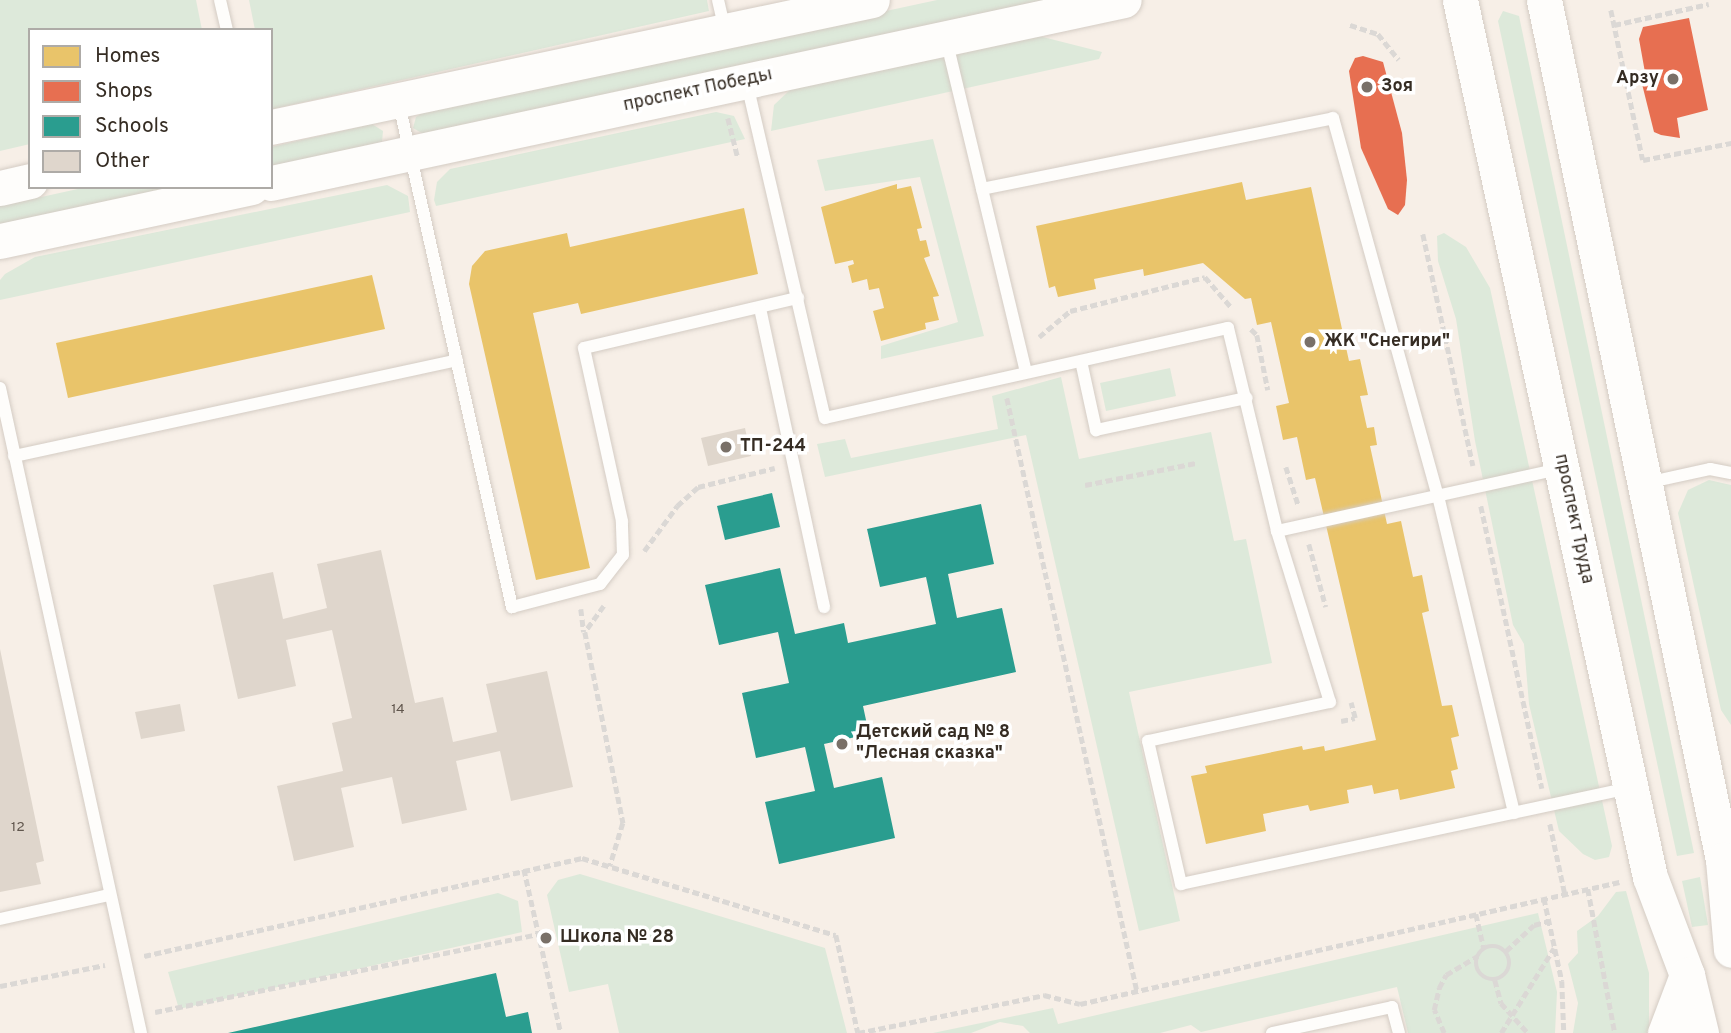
<!DOCTYPE html>
<html>
<head>
<meta charset="utf-8">
<style>
  body { margin:0 }
  #map { position:relative; width:1731px; height:1033px; overflow:hidden; background:#f7efe7; font-family:Overpass,sans-serif }
  div>[style] { position:absolute }
  .green>* { inset:0; background:#dde9da }
  .homes>* { inset:0; background:#e9c46a }
  .shops>* { inset:0; background:#e76f51 }
  .schools>* { inset:0; background:#2a9d8f }
  .building>* { inset:0; background:#dfd6cc }
  .path>* { height:4.5px; margin-top:-2.25px; transform-origin:0; background:repeating-linear-gradient(90deg,#dbd8d5 0 7px,transparent 0 10.5px) }
  .path>.ring { margin:-2.25px; padding:0; box-sizing:content-box; background:none; border:4.5px solid #dbd8d5; border-radius:50% }
  .roads { filter:drop-shadow(0 0 2px #d4ccc4) drop-shadow(0 0 2px #d4ccc4) }
  .lane>* { height:12px; margin:-6px; padding:0 6px; transform-origin:6px; border-radius:6px; background:#fefdfb }
  .secondary>* { height:35px; margin:-17.5px; padding:0 17.5px; transform-origin:17.5px; border-radius:17.5px; background:#fefdfb }
  .dots>* { width:19px; height:19px; translate:-50% -50%; box-sizing:border-box; border:4px solid #fff; border-radius:50% }
  span { translate:-50% -50%; white-space:nowrap; text-align:center; line-height:1.15; -webkit-text-stroke:7px #fff; paint-order:stroke }
  .number-label { font-size:14px; color:#60564d }
  .number-label span { -webkit-text-stroke-width:0 }
  .poi-label { font-size:18px; color:#352c23; font-weight:700 }
  .right { translate:-100% -50%; text-align:right }
  .left { translate:0 -50%; text-align:left }
  .street-label { font-size:18px; color:#352c23 }
  .legend { position:absolute; left:28px; top:28px; width:245px; height:161px; box-sizing:border-box; background:#fff; border:2px solid #aeaba7; margin:0; padding:9px 12px; list-style:none; font-size:21px; color:#352c23 }
  .legend li { display:flex; align-items:center; gap:14px; height:35px }
  .legend b { width:35px; border:2px solid #aeaba7 }
</style>
</head>
<body>
<div id="map">
  <div class="green">
    <i style="clip-path:polygon(0 0,196px 0,202px 30px,30px 30px,30px 144px,0 151px)"></i>
    <i style="clip-path:polygon(249px 0,707px 0,709px 11px,273px 109px,271px 30px,255px 30px)"></i>
    <i style="clip-path:polygon(937px 0,1054px 0,425px 135px,413px 128px,416px 117px,427px 110px)"></i>
    <i style="clip-path:polygon(1503px 11px,1519px 16px,1694px 853px,1677px 856px,1498px 21px)"></i>
    <i style="clip-path:polygon(1035px 35px,1102px 52px,1099px 59px,771px 131px,774px 105px,793px 87px)"></i>
    <i style="clip-path:polygon(716px 112px,734px 116px,745px 139px,436px 206px,434px 200px,437px 182px,450px 169px)"></i>
    <i style="clip-path:polygon(372px 124px,383px 131px,382px 142px,271px 167px,271px 147px)"></i>
    <i style="clip-path:polygon(933px 139px,984px 336px,881px 359px,881px 346px,958px 322px,920px 177px,825px 191px,817px 160px)"></i>
    <i style="clip-path:polygon(387px 185px,408px 196px,410px 212px,0 300px,0 280px,5px 274px,35px 257px)"></i>
    <i style="clip-path:polygon(87px 187px,178px 187px,0 225px,0 206px)"></i>
    <i style="clip-path:polygon(1444px 233px,1466px 247px,1490px 288px,1612px 846px,1609px 857px,1595px 860px,1583px 854px,1559px 831px,1529px 704px,1524px 644px,1513px 625px,1475px 441px,1456px 319px,1438px 261px,1437px 236px)"></i>
    <i style="clip-path:polygon(1170px 368px,1176px 396px,1106px 411px,1100px 383px)"></i>
    <i style="clip-path:polygon(1061px 377px,1079px 459px,1211px 432px,1234px 541px,1246px 539px,1272px 663px,1129px 692px,1180px 921px,1139px 931px,1026px 435px,825px 477px,817px 444px,845px 439px,851px 458px,998px 429px,992px 396px)"></i>
    <i style="clip-path:polygon(1709px 480px,1731px 485px,1731px 725px,1721px 710px,1678px 513px,1688px 490px)"></i>
    <i style="clip-path:polygon(580px 874px,825px 948px,847px 1033px,619px 1033px,608px 984px,569px 992px,547px 895px,558px 880px)"></i>
    <i style="clip-path:polygon(1700px 877px,1708px 925px,1692px 927px,1682px 881px)"></i>
    <i style="clip-path:polygon(1626px 891px,1649px 973px,1649px 1033px,1573px 1033px,1578px 1003px,1568px 964px,1578px 953px,1577px 931px,1598px 916px,1616px 892px)"></i>
    <i style="clip-path:polygon(498px 893px,518px 901px,522px 932px,179px 1009px,168px 972px)"></i>
    <i style="clip-path:polygon(1538px 913px,1557px 992px,1555px 1033px,1408px 1033px,1397px 987px,1201px 1032px,1191px 1025px,1160px 1033px,1030px 1033px,1023px 1026px,1000px 1022px,971px 1033px,933px 1033px,1053px 1008px,1058px 1024px)"></i>
  </div>
  <div class="homes">
    <i style="clip-path:polygon(1242px 182px,1246px 200px,1311px 187px,1349px 361px,1360px 359px,1368px 395px,1360px 396px,1367px 428px,1374px 427px,1377px 445px,1370px 446px,1387px 524px,1401px 521px,1413px 577px,1422px 575px,1429px 611px,1422px 613px,1442px 706px,1452px 705px,1459px 736px,1451px 738px,1458px 769px,1451px 771px,1455px 788px,1400px 800px,1398px 789px,1374px 794px,1372px 785px,1347px 790px,1349px 803px,1310px 811px,1308px 805px,1263px 814px,1266px 831px,1206px 844px,1191px 776px,1207px 773px,1205px 766px,1302px 746px,1303px 750px,1324px 746px,1325px 751px,1376px 740px,1315px 478px,1306px 480px,1297px 437px,1283px 440px,1276px 406px,1289px 403px,1271px 322px,1257px 325px,1251px 298px,1245px 299px,1203px 263px,1144px 276px,1143px 269px,1094px 279px,1096px 289px,1058px 297px,1055px 286px,1049px 288px,1036px 226px)"></i>
    <i style="clip-path:polygon(897px 184px,897px 189px,911px 186px,922px 228px,917px 229px,920px 241px,926px 240px,930px 256px,924px 258px,939px 296px,933px 297px,939px 320px,925px 323px,926px 329px,881px 341px,873px 311px,884px 308px,879px 288px,869px 290px,867px 279px,852px 283px,848px 266px,854px 264px,853px 260px,835px 264px,821px 207px)"></i>
    <i style="clip-path:polygon(744px 208px,758px 274px,581px 314px,578px 303px,533px 313px,590px 568px,536px 580px,469px 284px,472px 266px,485px 251px,567px 233px,570px 247px)"></i>
    <i style="clip-path:polygon(372px 275px,385px 329px,68px 398px,56px 343px)"></i>
  </div>
  <div class="shops">
    <i style="clip-path:polygon(1689px 18px,1708px 110px,1677px 118px,1680px 138px,1661px 135px,1654px 132px,1641px 80px,1646px 78px,1639px 39px,1643px 27px)"></i>
    <i style="clip-path:polygon(1363px 56px,1383px 62px,1402px 133px,1407px 180px,1405px 205px,1398px 215px,1388px 209px,1361px 148px,1349px 71px,1355px 58px)"></i>
  </div>
  <div class="schools">
    <i style="clip-path:polygon(772px 493px,780px 527px,725px 540px,717px 506px)"></i>
    <i style="clip-path:polygon(981px 504px,994px 564px,948px 574px,957px 618px,1002px 608px,1016px 672px,863px 706px,869px 734px,824px 744px,834px 788px,882px 777px,895px 838px,779px 864px,765px 802px,815px 791px,805px 747px,756px 758px,742px 693px,789px 683px,778px 632px,719px 645px,705px 585px,780px 568px,795px 634px,844px 623px,848px 643px,936px 624px,926px 577px,880px 587px,867px 529px)"></i>
    <i style="clip-path:polygon(496px 973px,506px 1017px,528px 1012px,532px 1033px,228px 1033px)"></i>
  </div>
  <div class="building">
    <i style="clip-path:polygon(745px 428px,751px 456px,708px 466px,701px 438px)"></i>
    <i style="clip-path:polygon(381px 550px,415px 703px,443px 697px,453px 742px,497px 732px,486px 684px,547px 671px,573px 787px,511px 801px,500px 751px,456px 761px,467px 810px,402px 824px,392px 777px,341px 788px,354px 847px,294px 861px,277px 786px,343px 771px,332px 723px,352px 718px,332px 630px,286px 640px,296px 686px,238px 699px,213px 585px,273px 572px,283px 619px,327px 608px,317px 564px)"></i>
    <i style="clip-path:polygon(0 649px,44px 861px,36px 863px,41px 884px,0 892px)"></i>
    <i style="clip-path:polygon(180px 704px,185px 731px,141px 739px,135px 712px)"></i>
  </div>
  <div class="path">
    <i style="left:1611px;top:10px;width:153px;rotate:78deg"></i>
    <i style="left:1643px;top:160px;width:90px;rotate:-10.9deg"></i>
    <i style="left:1350px;top:25px;width:29px;rotate:18deg"></i>
    <i style="left:1378px;top:34px;width:33px;rotate:51deg"></i>
    <i style="left:1614px;top:25px;width:97px;rotate:-12.5deg"></i>
    <i style="left:728px;top:118px;width:41px;rotate:76deg"></i>
    <i style="left:1423px;top:234px;width:237px;rotate:77.8deg"></i>
    <i style="left:1251px;top:329px;width:8px;rotate:45deg"></i>
    <i style="left:1257px;top:335px;width:56px;rotate:78.7deg"></i>
    <i style="left:1039px;top:337px;width:40px;rotate:-40deg"></i>
    <i style="left:1070px;top:311px;width:139px;rotate:-14.1deg"></i>
    <i style="left:1205px;top:277px;width:40px;rotate:49deg"></i>
    <i style="left:1007px;top:398px;width:607px;rotate:77.63deg"></i>
    <i style="left:1286px;top:467px;width:40px;rotate:72deg"></i>
    <i style="left:1085px;top:485px;width:113px;rotate:-11.2deg"></i>
    <i style="left:1481px;top:506px;width:289px;rotate:77.8deg"></i>
    <i style="left:1309px;top:544px;width:65px;rotate:74.9deg"></i>
    <i style="left:644px;top:551px;width:56px;rotate:-53.7deg"></i>
    <i style="left:677px;top:506px;width:28px;rotate:-42deg"></i>
    <i style="left:698px;top:487px;width:79px;rotate:-13.9deg"></i>
    <i style="left:604px;top:606px;width:32px;rotate:126deg"></i>
    <i style="left:585px;top:632px;width:195px;rotate:78.7deg"></i>
    <i style="left:623px;top:823px;width:45px;rotate:106.8deg"></i>
    <i style="left:581px;top:609px;width:23px;rotate:83deg"></i>
    <i style="left:1341px;top:721px;width:14px;rotate:-12deg"></i>
    <i style="left:1355px;top:718px;width:16px;rotate:-105deg"></i>
    <i style="left:1550px;top:824px;width:72px;rotate:77.9deg"></i>
    <i style="left:524px;top:869px;width:168px;rotate:77.3deg"></i>
    <i style="left:1588px;top:889px;width:147px;rotate:79.4deg"></i>
    <i style="left:1544px;top:898px;width:85px;rotate:77.8deg"></i>
    <i style="left:1562px;top:981px;width:52px;rotate:87.8deg"></i>
    <i style="left:1476px;top:914px;width:36px;rotate:77deg"></i>
    <i class="ring" style="left:1476px;top:946px;width:29.5px;height:29.5px"></i>
    <i style="left:1506px;top:951px;width:38px;rotate:-43deg"></i>
    <i style="left:1534px;top:925px;width:16px;rotate:-15deg"></i>
    <i style="left:144px;top:956px;width:449px;rotate:-12.6deg"></i>
    <i style="left:582px;top:858px;width:265px;rotate:16.9deg"></i>
    <i style="left:836px;top:935px;width:100px;rotate:77.3deg"></i>
    <i style="left:858px;top:1033px;width:190px;rotate:-11.5deg"></i>
    <i style="left:1044px;top:995px;width:37px;rotate:14deg"></i>
    <i style="left:1080px;top:1004px;width:553px;rotate:-12.75deg"></i>
    <i style="left:1495px;top:980px;width:24px;rotate:75deg"></i>
    <i style="left:1501px;top:1003px;width:40px;rotate:48deg"></i>
    <i style="left:0;top:986px;width:107px;rotate:-11.3deg"></i>
    <i style="left:155px;top:1012px;width:392px;rotate:-11.5deg"></i>
    <i style="left:1444px;top:1033px;width:25px;rotate:-113deg"></i>
    <i style="left:1434px;top:1010px;width:23px;rotate:-77deg"></i>
    <i style="left:1439px;top:988px;width:15px;rotate:-62deg"></i>
    <i style="left:1446px;top:975px;width:37px;rotate:-31deg"></i>
    <i style="left:1501px;top:1033px;width:100px;rotate:-58.1deg"></i>
  </div>
  <div class="roads">
    <div class="lane">
      <i style="left:220px;top:0;width:31px;rotate:77deg"></i>
      <i style="left:718px;top:0;width:31px;rotate:77deg"></i>
      <i style="left:946px;top:39px;width:342px;rotate:76.5deg"></i>
      <i style="left:747px;top:84px;width:343px;rotate:76.9deg"></i>
      <i style="left:825px;top:418px;width:413px;rotate:-12.6deg"></i>
      <i style="left:1228px;top:328px;width:209px;rotate:76.4deg"></i>
      <i style="left:399px;top:104px;width:516px;rotate:77.34deg"></i>
      <i style="left:512px;top:607px;width:91px;rotate:-14.6deg"></i>
      <i style="left:600px;top:584px;width:37px;rotate:-52deg"></i>
      <i style="left:623px;top:555px;width:34px;rotate:-92deg"></i>
      <i style="left:622px;top:521px;width:177px;rotate:-102.4deg"></i>
      <i style="left:584px;top:348px;width:220px;rotate:-13.2deg"></i>
      <i style="left:982px;top:189px;width:358px;rotate:-11.4deg"></i>
      <i style="left:1333px;top:118px;width:392px;rotate:74.5deg"></i>
      <i style="left:1438px;top:496px;width:326px;rotate:76.5deg"></i>
      <i style="left:760px;top:308px;width:306px;rotate:77.9deg"></i>
      <i style="left:1081px;top:361px;width:71px;rotate:77.7deg"></i>
      <i style="left:1096px;top:430px;width:154px;rotate:-12deg"></i>
      <i style="left:0;top:388px;width:660px;rotate:77.67deg"></i>
      <i style="left:14px;top:456px;width:453px;rotate:-12.2deg"></i>
      <i style="left:1559px;top:469px;width:289px;rotate:167.6deg"></i>
      <i style="left:1277px;top:531px;width:179px;rotate:72.8deg"></i>
      <i style="left:1330px;top:702px;width:186px;rotate:167.9deg"></i>
      <i style="left:1148px;top:741px;width:147px;rotate:77deg"></i>
      <i style="left:1181px;top:884px;width:459px;rotate:-12.1deg"></i>
      <i style="left:1646px;top:483px;width:66px;rotate:-12.3deg"></i>
      <i style="left:1710px;top:469px;width:21px;rotate:11deg"></i>
      <i style="left:0;top:919px;width:112px;rotate:-12.4deg"></i>
      <i style="left:1272px;top:1033px;width:123px;rotate:-12.2deg"></i>
      <i style="left:1392px;top:1007px;width:27px;rotate:75deg"></i>
    </div>
    <div class="secondary">
      <i style="left:1460px;top:0;width:897px;rotate:77.78deg"></i>
      <i style="left:1650px;top:877px;width:105px;rotate:69.3deg"></i>
      <i style="left:1687px;top:975px;width:60px;rotate:76.4deg"></i>
      <i style="left:1544px;top:0;width:878px;rotate:78.24deg"></i>
      <i style="left:1723px;top:860px;width:90px;rotate:84.9deg"></i>
      <i style="left:271px;top:127px;width:614px;rotate:-11.93deg"></i>
      <i style="left:271px;top:183px;width:872px;rotate:-12.11deg"></i>
      <i style="left:0;top:188px;width:31px;rotate:-13deg"></i>
      <i style="left:0;top:241px;width:257px;rotate:-12.1deg"></i>
      <i style="left:1665px;top:1033px;width:62px;rotate:-69.2deg"></i>
    </div>
  </div>
  <div class="dots">
    <i style="left:1673px;top:79px;background:#797068"></i>
    <i style="left:1367px;top:87px;background:#797068"></i>
    <i style="left:1310px;top:342px;background:#797068"></i>
    <i style="left:726px;top:447px;background:#797068"></i>
    <i style="left:842px;top:744px;background:#797068"></i>
    <i style="left:546px;top:938px;background:#797068"></i>
  </div>
  <div class="number-label">
    <span style="left:398px;top:710px">14</span>
    <span style="left:18px;top:828px">12</span>
  </div>
  <div class="poi-label">
    <span class="right" style="left:1659px;top:79px">Арзу</span>
    <span class="left" style="left:1381px;top:87px">Зоя</span>
    <span class="left" style="left:1324px;top:342px">ЖК "Снегири"</span>
    <span class="left" style="left:740px;top:447px">ТП-244</span>
    <span class="left" style="left:856px;top:744px">Детский сад № 8<br>"Лесная сказка"</span>
    <span class="left" style="left:560px;top:938px">Школа № 28</span>
  </div>
  <div class="street-label">
    <span style="left:698px;top:91px;rotate:-12deg">проспект Победы</span>
    <span style="left:1573px;top:519px;rotate:78deg">проспект Труда</span>
  </div>
  <ul class="legend">
  <li><b style="height:19px;background:#e9c46a"></b>Homes</li>
  <li><b style="height:19px;background:#e76f51"></b>Shops</li>
  <li><b style="height:19px;background:#2a9d8f"></b>Schools</li>
  <li><b style="height:19px;background:#dfd6cc"></b>Other</li>
  </ul>
</div>
</body>
</html>
